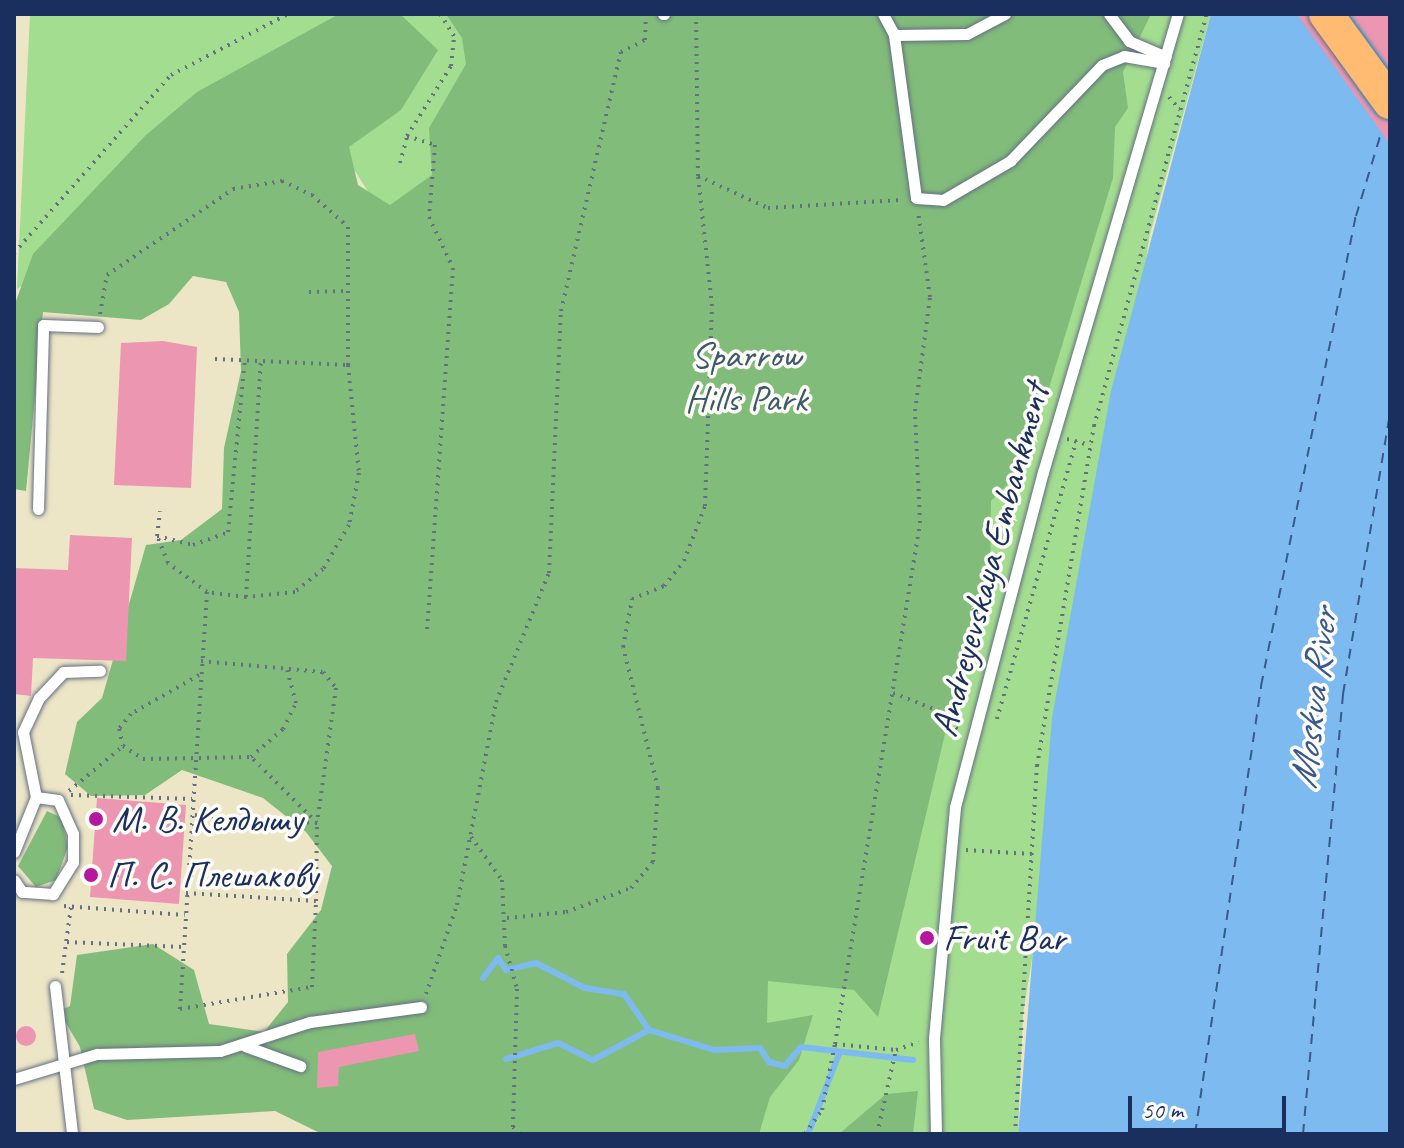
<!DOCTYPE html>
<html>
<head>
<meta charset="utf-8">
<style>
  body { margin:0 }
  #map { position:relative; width:1404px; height:1148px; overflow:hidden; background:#ece5c6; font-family:Caveat,sans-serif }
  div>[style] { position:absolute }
  .green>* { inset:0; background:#a3dd8f }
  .forest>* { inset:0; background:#82bc7a }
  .water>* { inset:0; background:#7dbaf0 }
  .stream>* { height:6px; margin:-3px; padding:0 3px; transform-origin:3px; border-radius:3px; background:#7dbaf0 }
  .ferry>* { height:2px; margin-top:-1px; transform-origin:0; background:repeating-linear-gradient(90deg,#38598a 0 10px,transparent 0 18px) }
  .building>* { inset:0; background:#ed96b1 }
  .round { border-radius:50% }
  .path>* { height:4px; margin-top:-2px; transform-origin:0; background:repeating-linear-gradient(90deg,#646f82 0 2px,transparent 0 8px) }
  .roads { filter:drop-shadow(0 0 2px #646f82) drop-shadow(0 0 2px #646f82) }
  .lane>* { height:11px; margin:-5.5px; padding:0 5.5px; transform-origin:5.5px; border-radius:5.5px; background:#fff }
  .primary>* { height:34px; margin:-17px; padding:0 17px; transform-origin:17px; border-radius:17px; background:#ffbb71 }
  .dots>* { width:22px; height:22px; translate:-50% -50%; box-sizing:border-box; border:4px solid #fdfcf7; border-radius:50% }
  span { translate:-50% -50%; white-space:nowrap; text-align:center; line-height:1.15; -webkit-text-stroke:7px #fdfcf7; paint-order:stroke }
  .park-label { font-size:38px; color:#3d5a6a }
  .street-label { font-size:38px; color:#1b2f5e }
  .poi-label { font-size:38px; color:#1b2f5e }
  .left { translate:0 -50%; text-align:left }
  .water-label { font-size:40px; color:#38598a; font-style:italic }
  .frame { position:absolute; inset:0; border:16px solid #1b2f5e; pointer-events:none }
  .scale { position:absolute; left:1128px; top:1096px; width:158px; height:36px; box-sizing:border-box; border:4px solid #1b2f5e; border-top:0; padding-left:10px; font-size:24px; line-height:28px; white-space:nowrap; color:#1b2f5e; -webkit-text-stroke:6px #fdfcf7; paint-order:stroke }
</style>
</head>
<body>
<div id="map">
  <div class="green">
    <i style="clip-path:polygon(30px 14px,1211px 14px,1150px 234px,1023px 1014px,1018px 1134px,452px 1134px,394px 233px,333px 136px,247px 137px,17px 289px)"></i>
  </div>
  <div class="forest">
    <i style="clip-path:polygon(339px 14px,400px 14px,438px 50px,401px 110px,349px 147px,358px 185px,390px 205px,432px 175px,429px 128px,466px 64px,462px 38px,446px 14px,1151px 14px,1123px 72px,1128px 108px,1115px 127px,1113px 178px,1046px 398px,1008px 484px,991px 501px,990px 596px,968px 637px,878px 1017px,854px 990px,768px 981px,767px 1023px,813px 1015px,799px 1060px,770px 1097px,759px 1134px,322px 1134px,275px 1111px,127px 1120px,94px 1109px,80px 1047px,59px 1011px,70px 1006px,77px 955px,153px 944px,194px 970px,209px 1024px,264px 1032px,288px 1002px,287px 954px,321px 910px,332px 866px,306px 832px,263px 798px,182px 770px,145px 795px,91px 796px,65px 774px,77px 722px,102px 698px,146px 545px,181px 540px,222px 509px,224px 448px,241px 371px,239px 312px,226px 282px,193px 276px,169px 304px,141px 320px,43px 312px,26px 491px,14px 489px,16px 301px,33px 254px,146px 135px,197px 92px)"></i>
    <i style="clip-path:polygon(47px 811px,62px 818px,68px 847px,56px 880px,36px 887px,18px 866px)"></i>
    <i style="clip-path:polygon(918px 1091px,913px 1134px,839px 1134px,886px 1094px)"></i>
  </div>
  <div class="water">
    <i style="clip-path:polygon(1211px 14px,1390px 14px,1390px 1134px,1018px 1134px,1052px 718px,1111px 391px)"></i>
  </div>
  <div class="stream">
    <i style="left:483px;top:978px;width:25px;rotate:-53deg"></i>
    <i style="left:498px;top:958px;width:14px;rotate:56deg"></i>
    <i style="left:506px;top:970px;width:31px;rotate:-13deg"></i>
    <i style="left:536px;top:963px;width:55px;rotate:27deg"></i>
    <i style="left:585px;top:988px;width:39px;rotate:9deg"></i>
    <i style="left:624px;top:994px;width:44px;rotate:55.2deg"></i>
    <i style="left:506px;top:1059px;width:54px;rotate:-17.1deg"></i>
    <i style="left:558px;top:1043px;width:39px;rotate:26deg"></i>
    <i style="left:593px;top:1060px;width:64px;rotate:-28.2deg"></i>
    <i style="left:649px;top:1030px;width:69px;rotate:16.9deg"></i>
    <i style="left:715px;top:1050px;width:45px;rotate:-2.5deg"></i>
    <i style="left:760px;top:1048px;width:17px;rotate:57deg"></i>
    <i style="left:769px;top:1062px;width:16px;rotate:14deg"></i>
    <i style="left:785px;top:1066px;width:25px;rotate:-50deg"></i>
    <i style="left:801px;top:1047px;width:113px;rotate:6.6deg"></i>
    <i style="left:808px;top:1134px;width:86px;rotate:-68.8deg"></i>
  </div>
  <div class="ferry">
    <i style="left:1195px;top:1134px;width:453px;rotate:-81.6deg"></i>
    <i style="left:1261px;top:686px;width:480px;rotate:-78.6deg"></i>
    <i style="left:1356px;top:216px;width:90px;rotate:-73.2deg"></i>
    <i style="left:1303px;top:1134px;width:442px;rotate:-84.8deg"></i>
    <i style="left:1343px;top:694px;width:285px;rotate:-80.5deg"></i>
  </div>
  <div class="building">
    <i style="clip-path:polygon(1297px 14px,1306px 14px,1374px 114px,1390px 122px,1390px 144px)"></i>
    <i style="clip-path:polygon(1351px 14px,1390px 14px,1390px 68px)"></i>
    <i style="clip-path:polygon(163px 341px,197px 347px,191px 488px,114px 485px,121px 343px)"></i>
    <i style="clip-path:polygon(70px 535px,132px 538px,126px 661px,33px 658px,31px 696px,14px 694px,14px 568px,68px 570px)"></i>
    <i style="clip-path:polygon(97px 798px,186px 805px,179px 904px,90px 897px)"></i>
    <i class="round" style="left:16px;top:1026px;width:20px;height:20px"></i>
    <i style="clip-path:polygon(415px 1034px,419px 1051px,339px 1067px,338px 1086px,317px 1088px,318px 1052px)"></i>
  </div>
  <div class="path">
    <i style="left:1169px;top:97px;width:17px;rotate:50deg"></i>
    <i style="left:407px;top:136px;width:29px;rotate:18deg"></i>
    <i style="left:435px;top:145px;width:72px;rotate:94.8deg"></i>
    <i style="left:429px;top:217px;width:56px;rotate:64.8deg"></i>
    <i style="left:453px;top:268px;width:366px;rotate:94.1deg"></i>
    <i style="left:400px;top:163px;width:28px;rotate:-75deg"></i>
    <i style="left:407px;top:136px;width:83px;rotate:-57.8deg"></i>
    <i style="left:451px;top:66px;width:30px;rotate:-84deg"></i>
    <i style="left:454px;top:36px;width:26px;rotate:-122deg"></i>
    <i style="left:698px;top:176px;width:77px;rotate:24.6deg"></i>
    <i style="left:768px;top:208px;width:133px;rotate:-3.4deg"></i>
    <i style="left:14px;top:253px;width:237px;rotate:-48.6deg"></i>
    <i style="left:171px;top:75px;width:132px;rotate:-27.5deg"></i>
    <i style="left:309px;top:292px;width:40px;rotate:-1.4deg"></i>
    <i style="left:100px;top:314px;width:40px;rotate:-80deg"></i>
    <i style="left:107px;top:275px;width:153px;rotate:-34.3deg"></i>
    <i style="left:233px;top:189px;width:50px;rotate:-9.3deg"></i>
    <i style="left:282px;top:181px;width:33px;rotate:25deg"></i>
    <i style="left:312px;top:195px;width:48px;rotate:41.6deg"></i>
    <i style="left:348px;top:227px;width:138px;rotate:90deg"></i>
    <i style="left:348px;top:365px;width:109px;rotate:84.2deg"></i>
    <i style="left:359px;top:473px;width:53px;rotate:100.9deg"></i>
    <i style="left:349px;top:525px;width:51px;rotate:120.6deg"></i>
    <i style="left:323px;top:569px;width:36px;rotate:141deg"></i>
    <i style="left:295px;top:592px;width:49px;rotate:174.2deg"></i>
    <i style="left:246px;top:597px;width:39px;rotate:-173deg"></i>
    <i style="left:207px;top:592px;width:49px;rotate:-143.4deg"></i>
    <i style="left:168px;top:563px;width:29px;rotate:-112deg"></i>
    <i style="left:157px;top:536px;width:25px;rotate:-83deg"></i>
    <i style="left:215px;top:359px;width:133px;rotate:2.6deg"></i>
    <i style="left:1067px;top:439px;width:24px;rotate:15deg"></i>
    <i style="left:157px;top:536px;width:37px;rotate:14deg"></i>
    <i style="left:193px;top:545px;width:37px;rotate:-20deg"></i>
    <i style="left:228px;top:532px;width:173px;rotate:-84.4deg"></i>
    <i style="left:207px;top:592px;width:418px;rotate:93.7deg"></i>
    <i style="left:180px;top:1009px;width:134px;rotate:-9.5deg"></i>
    <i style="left:312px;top:987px;width:86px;rotate:-87.3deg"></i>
    <i style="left:246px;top:597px;width:236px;rotate:-86.4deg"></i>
    <i style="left:201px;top:661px;width:122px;rotate:5.2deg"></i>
    <i style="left:323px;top:672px;width:21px;rotate:51deg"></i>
    <i style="left:336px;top:688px;width:136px;rotate:98deg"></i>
    <i style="left:317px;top:823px;width:93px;rotate:-135deg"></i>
    <i style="left:199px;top:675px;width:78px;rotate:150.2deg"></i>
    <i style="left:131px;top:714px;width:19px;rotate:129deg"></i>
    <i style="left:119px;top:729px;width:17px;rotate:77deg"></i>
    <i style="left:123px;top:746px;width:24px;rotate:33deg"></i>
    <i style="left:143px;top:759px;width:108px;rotate:-1.1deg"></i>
    <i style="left:251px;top:757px;width:43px;rotate:-41.2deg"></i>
    <i style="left:283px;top:729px;width:29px;rotate:-63deg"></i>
    <i style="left:296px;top:703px;width:34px;rotate:-105deg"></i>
    <i style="left:893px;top:693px;width:49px;rotate:21.4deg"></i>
    <i style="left:939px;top:711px;width:28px;rotate:45deg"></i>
    <i style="left:997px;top:719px;width:289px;rotate:-74.1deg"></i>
    <i style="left:69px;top:791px;width:70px;rotate:-39.8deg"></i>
    <i style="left:71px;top:795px;width:121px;rotate:1.9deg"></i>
    <i style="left:471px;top:837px;width:53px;rotate:54.2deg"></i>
    <i style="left:502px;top:880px;width:66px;rotate:87.4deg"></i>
    <i style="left:505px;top:946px;width:45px;rotate:74.4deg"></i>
    <i style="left:517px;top:989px;width:138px;rotate:91.7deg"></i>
    <i style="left:513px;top:1127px;width:10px;rotate:45deg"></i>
    <i style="left:966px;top:850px;width:66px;rotate:3.5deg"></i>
    <i style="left:186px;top:893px;width:130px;rotate:3.5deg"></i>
    <i style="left:316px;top:901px;width:78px;rotate:-89.3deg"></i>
    <i style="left:317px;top:823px;width:125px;rotate:-176.3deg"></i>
    <i style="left:64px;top:906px;width:121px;rotate:4.3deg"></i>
    <i style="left:507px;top:918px;width:59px;rotate:-5.8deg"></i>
    <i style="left:566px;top:912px;width:69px;rotate:-20.3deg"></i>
    <i style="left:631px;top:888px;width:34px;rotate:-50deg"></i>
    <i style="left:653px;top:862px;width:74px;rotate:-86.1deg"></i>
    <i style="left:658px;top:788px;width:145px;rotate:-103.9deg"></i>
    <i style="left:623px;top:647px;width:49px;rotate:-79.4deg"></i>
    <i style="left:632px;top:599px;width:35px;rotate:-22deg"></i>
    <i style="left:664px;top:586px;width:32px;rotate:-51deg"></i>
    <i style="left:684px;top:561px;width:59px;rotate:-69.1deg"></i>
    <i style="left:705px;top:506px;width:200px;rotate:-88deg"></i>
    <i style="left:712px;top:306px;width:131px;rotate:-96.1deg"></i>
    <i style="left:698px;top:176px;width:162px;rotate:-90.7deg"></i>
    <i style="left:67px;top:942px;width:116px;rotate:2.5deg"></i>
    <i style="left:62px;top:973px;width:68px;rotate:-82.3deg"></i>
    <i style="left:426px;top:994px;width:94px;rotate:-70.8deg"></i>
    <i style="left:457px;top:905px;width:207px;rotate:-79.1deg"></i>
    <i style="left:496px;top:702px;width:139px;rotate:-67.7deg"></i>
    <i style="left:549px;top:573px;width:262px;rotate:-87.4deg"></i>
    <i style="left:561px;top:311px;width:266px;rotate:-77deg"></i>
    <i style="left:621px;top:52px;width:27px;rotate:-27deg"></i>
    <i style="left:645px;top:40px;width:24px;rotate:-88deg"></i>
    <i style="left:835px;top:1044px;width:61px;rotate:5.6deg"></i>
    <i style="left:896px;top:1050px;width:24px;rotate:-19deg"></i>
    <i style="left:805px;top:1134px;width:29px;rotate:-55deg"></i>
    <i style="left:822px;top:1110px;width:67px;rotate:-78.9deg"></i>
    <i style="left:835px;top:1044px;width:528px;rotate:-80.73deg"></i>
    <i style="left:920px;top:523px;width:112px;rotate:-92.6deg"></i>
    <i style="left:915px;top:411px;width:115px;rotate:-82.5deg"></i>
    <i style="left:930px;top:297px;width:86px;rotate:-98deg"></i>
    <i style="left:877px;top:1134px;width:86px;rotate:-77.3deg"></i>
    <i style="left:1015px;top:1134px;width:369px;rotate:-86.6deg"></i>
    <i style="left:1037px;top:766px;width:345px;rotate:-80.5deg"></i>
    <i style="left:1094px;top:426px;width:427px;rotate:-74.7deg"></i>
  </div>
  <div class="roads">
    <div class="lane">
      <i style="left:663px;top:14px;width:1px"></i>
      <i style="left:883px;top:14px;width:24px;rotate:62deg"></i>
      <i style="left:894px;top:35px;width:164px;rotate:82.3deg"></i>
      <i style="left:916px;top:198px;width:27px;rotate:4deg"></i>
      <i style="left:943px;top:200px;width:78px;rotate:-30.2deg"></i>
      <i style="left:1010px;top:161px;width:133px;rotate:-46.2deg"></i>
      <i style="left:1102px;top:65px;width:24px;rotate:-22deg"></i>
      <i style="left:1124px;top:56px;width:41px;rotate:9.9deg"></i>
      <i style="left:1109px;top:14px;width:34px;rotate:53deg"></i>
      <i style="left:1129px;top:41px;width:40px;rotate:23.4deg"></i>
      <i style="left:894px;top:35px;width:73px;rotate:-0.8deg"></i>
      <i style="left:967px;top:34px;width:43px;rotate:-27.8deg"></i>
      <i style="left:38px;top:509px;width:184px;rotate:-88.4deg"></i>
      <i style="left:43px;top:325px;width:55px;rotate:2.1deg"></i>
      <i style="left:36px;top:797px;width:66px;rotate:-101.3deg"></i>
      <i style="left:23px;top:732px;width:38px;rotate:-65deg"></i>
      <i style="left:39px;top:698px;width:35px;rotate:-47deg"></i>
      <i style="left:63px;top:672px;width:37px;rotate:-2deg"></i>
      <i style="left:14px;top:852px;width:59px;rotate:-68.2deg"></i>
      <i style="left:36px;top:797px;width:22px;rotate:8deg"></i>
      <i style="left:58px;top:800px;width:37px;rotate:66deg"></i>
      <i style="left:73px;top:834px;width:28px;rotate:90deg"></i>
      <i style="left:73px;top:862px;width:38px;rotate:122deg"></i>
      <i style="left:53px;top:894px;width:31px;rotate:-176deg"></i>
      <i style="left:22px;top:892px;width:14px;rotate:-124deg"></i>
      <i style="left:55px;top:986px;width:149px;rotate:83.4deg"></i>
      <i style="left:245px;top:1046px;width:59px;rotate:20deg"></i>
      <i style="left:14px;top:1079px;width:87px;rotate:-16.8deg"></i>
      <i style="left:97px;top:1054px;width:123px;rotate:-1.4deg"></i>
      <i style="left:220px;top:1051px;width:95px;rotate:-17.9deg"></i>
      <i style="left:310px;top:1022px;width:112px;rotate:-7.7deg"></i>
      <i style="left:936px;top:1134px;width:96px;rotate:-91.2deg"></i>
      <i style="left:934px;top:1038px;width:232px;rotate:-84.8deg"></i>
      <i style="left:955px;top:807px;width:346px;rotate:-75.3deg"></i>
      <i style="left:1043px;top:472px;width:477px;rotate:-73.6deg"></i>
    </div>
    <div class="primary">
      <i style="left:1326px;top:14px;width:109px;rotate:54deg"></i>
    </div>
  </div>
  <div class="dots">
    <i style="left:96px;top:819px;background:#b5179e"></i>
    <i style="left:91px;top:875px;background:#b5179e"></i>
    <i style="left:927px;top:938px;background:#b5179e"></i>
  </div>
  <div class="park-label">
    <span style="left:746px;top:377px">Sparrow<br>Hills Park</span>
  </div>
  <div class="street-label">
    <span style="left:990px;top:560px;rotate:-75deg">Andreyevskaya Embankment</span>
  </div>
  <div class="poi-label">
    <span class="left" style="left:112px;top:819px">М. В. Келдышу</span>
    <span class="left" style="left:107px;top:875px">П. С. Плешакову</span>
    <span class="left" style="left:943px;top:938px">Fruit Bar</span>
  </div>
  <div class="water-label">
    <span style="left:1313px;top:699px;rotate:-83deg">Moskva River</span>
  </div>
  <div class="frame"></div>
  <div class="scale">50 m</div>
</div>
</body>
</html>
